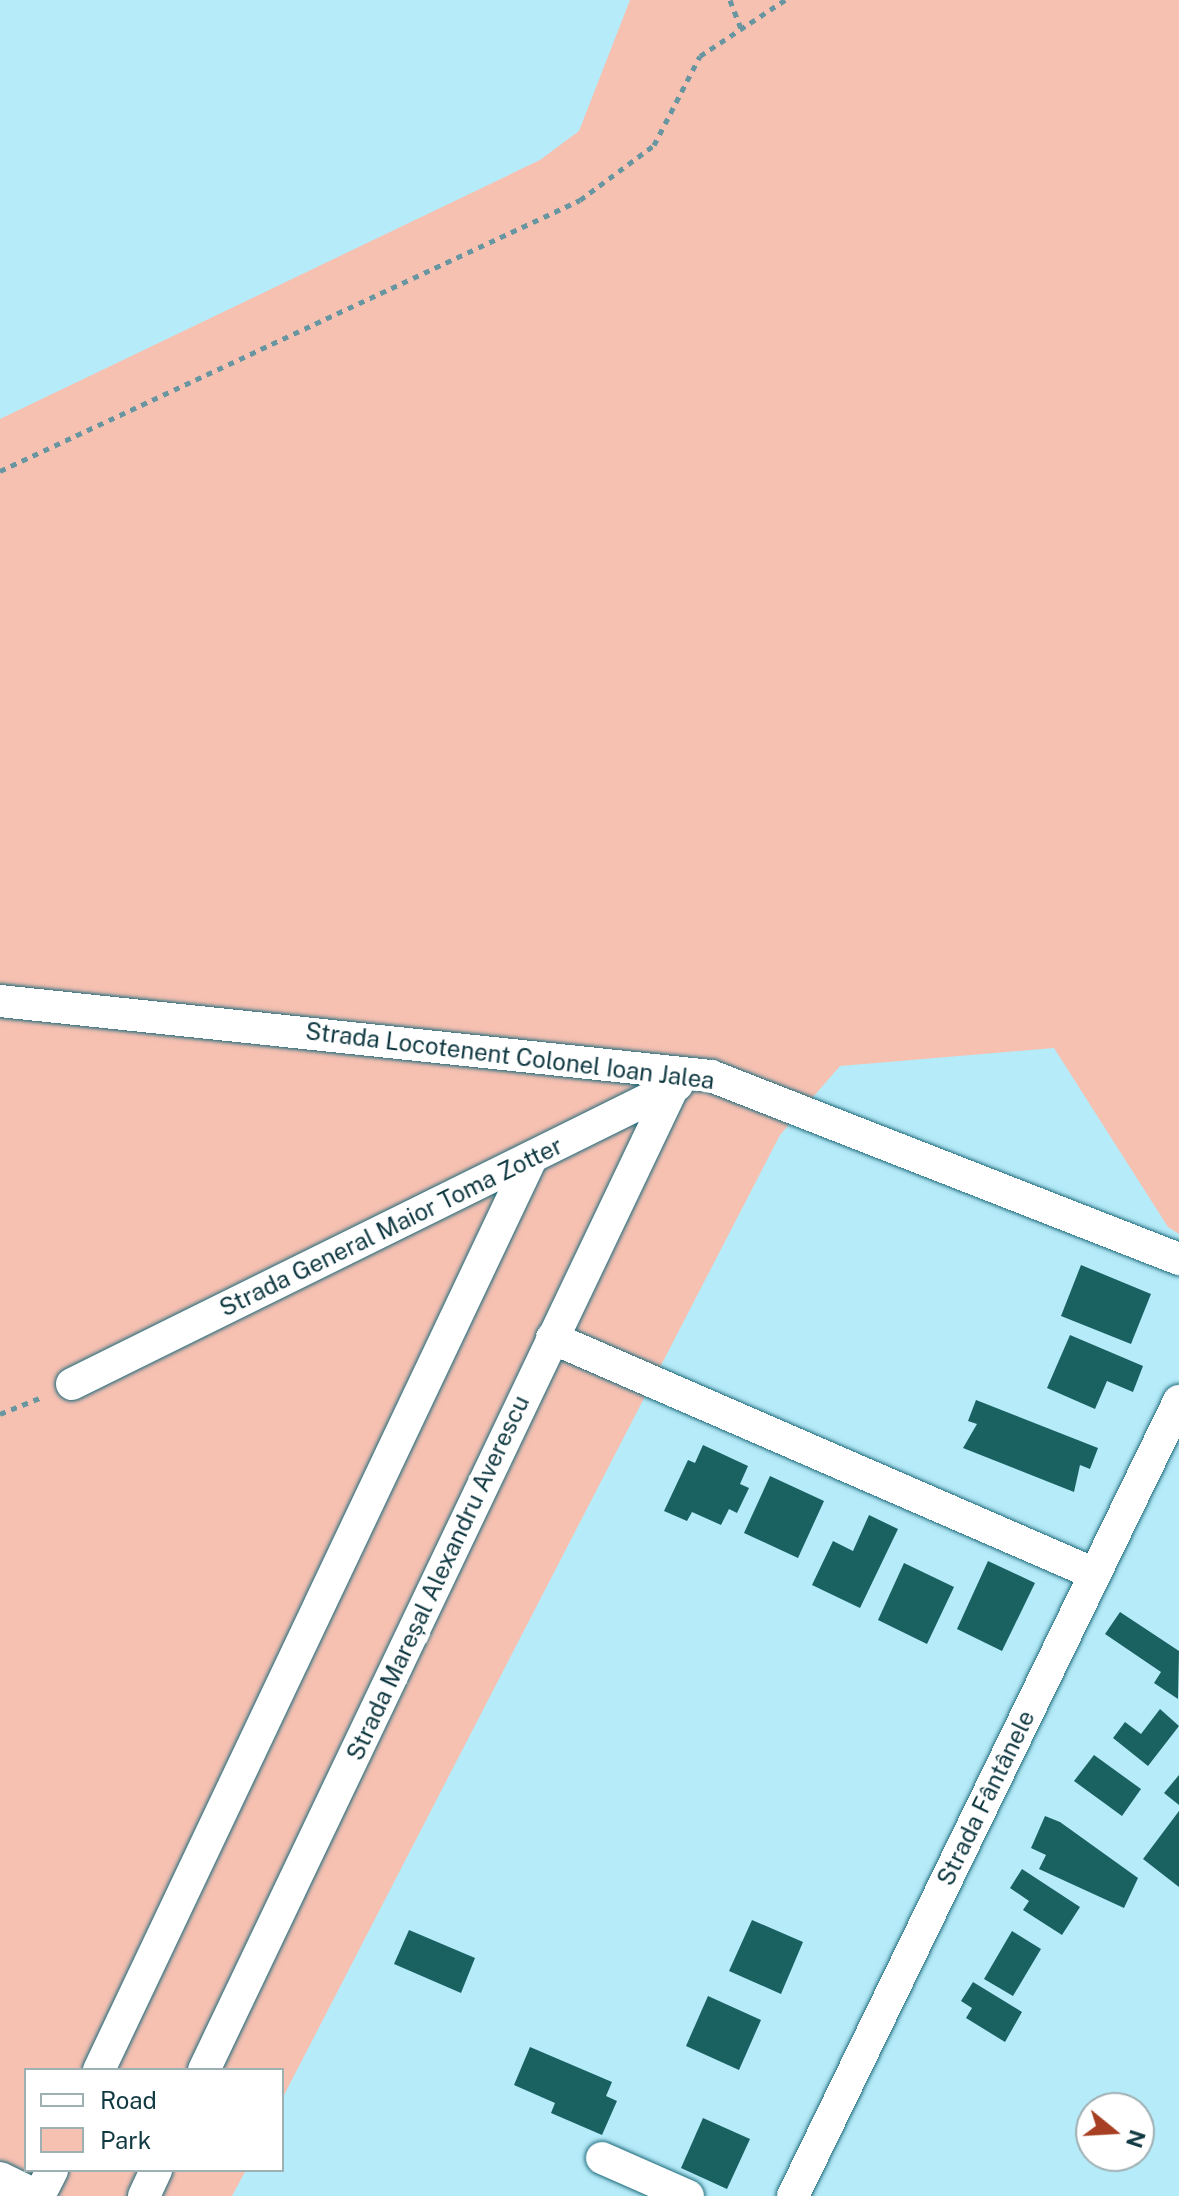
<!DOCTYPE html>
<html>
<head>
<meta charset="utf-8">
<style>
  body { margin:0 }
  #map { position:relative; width:1179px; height:2196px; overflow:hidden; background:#b6ebf9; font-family:"Public Sans",sans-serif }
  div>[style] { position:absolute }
  .green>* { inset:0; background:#f7c1b2 }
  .building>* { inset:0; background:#1a6162 }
  .path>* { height:5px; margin-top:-2.5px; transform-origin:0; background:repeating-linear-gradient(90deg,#6796a1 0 6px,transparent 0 12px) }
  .roads { filter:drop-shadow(0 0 2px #1d697a) drop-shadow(0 0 2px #1d697a) }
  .minor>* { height:32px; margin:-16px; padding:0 16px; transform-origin:16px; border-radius:16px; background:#fff }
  span { translate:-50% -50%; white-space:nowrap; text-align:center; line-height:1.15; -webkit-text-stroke:8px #fff; paint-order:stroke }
  .street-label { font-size:24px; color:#103942 }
  .legend { position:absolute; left:24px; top:2068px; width:260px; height:104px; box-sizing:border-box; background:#fff; border:2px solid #9fb0b3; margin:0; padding:10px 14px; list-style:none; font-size:24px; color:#103942 }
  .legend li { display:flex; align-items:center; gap:16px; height:40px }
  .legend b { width:40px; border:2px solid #9fb0b3 }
  .north { position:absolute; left:1075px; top:2092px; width:80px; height:80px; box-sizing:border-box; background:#fff; border:2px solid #9fb0b3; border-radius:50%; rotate:108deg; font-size:22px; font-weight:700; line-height:32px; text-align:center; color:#103942 }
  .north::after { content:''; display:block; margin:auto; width:28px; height:36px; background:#a73f22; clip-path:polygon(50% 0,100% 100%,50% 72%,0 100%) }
</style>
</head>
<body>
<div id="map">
  <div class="green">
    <i style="clip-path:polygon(630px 0,1179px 0,1179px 1234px,1168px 1227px,1054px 1048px,840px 1066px,780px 1135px,282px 2099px,282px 2070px,26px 2070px,26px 2170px,246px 2170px,232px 2196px,0 2196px,0 419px,540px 160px,579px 131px)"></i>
  </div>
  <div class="building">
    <i style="clip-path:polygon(1081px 1265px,1151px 1294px,1131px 1344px,1061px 1316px)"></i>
    <i style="clip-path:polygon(1070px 1335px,1143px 1366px,1133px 1392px,1107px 1381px,1095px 1409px,1047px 1388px)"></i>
    <i style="clip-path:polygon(976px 1400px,1098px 1448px,1090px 1469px,1080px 1465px,1074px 1492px,963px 1448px,977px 1424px,968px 1421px)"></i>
    <i style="clip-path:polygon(703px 1445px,748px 1466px,740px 1484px,749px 1488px,737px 1513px,729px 1509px,721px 1525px,692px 1512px,687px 1521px,664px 1511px,688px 1460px,695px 1463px)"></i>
    <i style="clip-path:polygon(770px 1476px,824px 1501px,798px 1558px,744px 1533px)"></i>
    <i style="clip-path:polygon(869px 1515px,898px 1529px,860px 1608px,812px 1585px,833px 1541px,853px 1551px)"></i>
    <i style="clip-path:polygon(988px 1561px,1035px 1583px,1002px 1651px,957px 1629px)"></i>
    <i style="clip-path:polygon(904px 1563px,954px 1587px,927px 1644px,878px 1620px)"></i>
    <i style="clip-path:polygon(1120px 1612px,1179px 1651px,1178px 1699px,1154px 1683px,1161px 1672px,1105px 1634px)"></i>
    <i style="clip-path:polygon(1160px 1709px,1179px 1726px,1148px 1766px,1113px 1738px,1125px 1722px,1141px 1734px)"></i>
    <i style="clip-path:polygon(1094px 1755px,1141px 1789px,1122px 1816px,1074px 1781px)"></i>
    <i style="clip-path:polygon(1179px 1775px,1179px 1805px,1164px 1793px)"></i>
    <i style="clip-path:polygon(1179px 1811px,1179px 1887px,1143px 1859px)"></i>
    <i style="clip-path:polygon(1045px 1816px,1060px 1822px,1138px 1878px,1124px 1908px,1039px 1869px,1046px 1855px,1031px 1848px)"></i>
    <i style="clip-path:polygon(1022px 1869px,1080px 1907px,1062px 1935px,1023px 1910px,1029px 1901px,1010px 1888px)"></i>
    <i style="clip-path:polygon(752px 1920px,803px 1942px,781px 1994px,729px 1971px)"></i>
    <i style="clip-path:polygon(409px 1930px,475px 1958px,461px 1993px,394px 1964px)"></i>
    <i style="clip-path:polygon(1012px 1931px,1041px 1949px,1013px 1996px,984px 1979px)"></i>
    <i style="clip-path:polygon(973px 1982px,1022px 2012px,1005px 2042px,966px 2018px,972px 2008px,961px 2001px)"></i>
    <i style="clip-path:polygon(708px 1996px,761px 2020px,739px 2070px,686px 2046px)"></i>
    <i style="clip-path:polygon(530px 2047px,612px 2082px,606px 2096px,617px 2101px,602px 2135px,551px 2113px,555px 2103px,514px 2085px)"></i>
    <i style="clip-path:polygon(703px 2118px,750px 2139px,727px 2189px,681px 2168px)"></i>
  </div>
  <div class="path">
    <i style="left:730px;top:0;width:31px;rotate:69deg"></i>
    <i style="left:0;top:471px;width:640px;rotate:-25.04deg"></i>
    <i style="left:580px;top:200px;width:92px;rotate:-36.6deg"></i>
    <i style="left:654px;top:145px;width:100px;rotate:-62.7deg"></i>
    <i style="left:700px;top:56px;width:102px;rotate:-33.4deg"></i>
    <i style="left:0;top:1414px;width:45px;rotate:-22deg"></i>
  </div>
  <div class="roads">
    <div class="minor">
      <i style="left:0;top:1001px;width:715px;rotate:6.02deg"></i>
      <i style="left:711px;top:1076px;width:503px;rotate:21.36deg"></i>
      <i style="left:552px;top:1338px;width:592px;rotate:23.49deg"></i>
      <i style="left:72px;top:1384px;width:675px;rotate:-26.3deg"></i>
      <i style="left:99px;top:2070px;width:1010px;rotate:-64.63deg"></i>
      <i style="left:204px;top:2070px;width:1089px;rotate:-64.49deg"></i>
      <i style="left:602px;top:2158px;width:94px;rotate:23.8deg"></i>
      <i style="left:0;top:2178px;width:41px;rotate:25.9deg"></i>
      <i style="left:39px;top:2196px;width:29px;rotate:-63deg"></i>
      <i style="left:144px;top:2196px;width:29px;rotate:-65deg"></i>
      <i style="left:793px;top:2196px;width:884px;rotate:-64.1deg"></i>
    </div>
  </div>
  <div class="street-label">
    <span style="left:510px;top:1056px;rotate:7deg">Strada Locotenent Colonel Ioan Jalea</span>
    <span style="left:391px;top:1227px;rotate:-26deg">Strada General Maior Toma Zotter</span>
    <span style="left:438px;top:1578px;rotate:-65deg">Strada Mareșal Alexandru Averescu</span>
    <span style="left:986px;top:1798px;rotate:-64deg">Strada Fântânele</span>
  </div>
  <ul class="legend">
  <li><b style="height:10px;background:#fff"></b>Road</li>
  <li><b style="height:22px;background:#f7c1b2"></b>Park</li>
  </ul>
  <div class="north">N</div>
</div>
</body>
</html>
